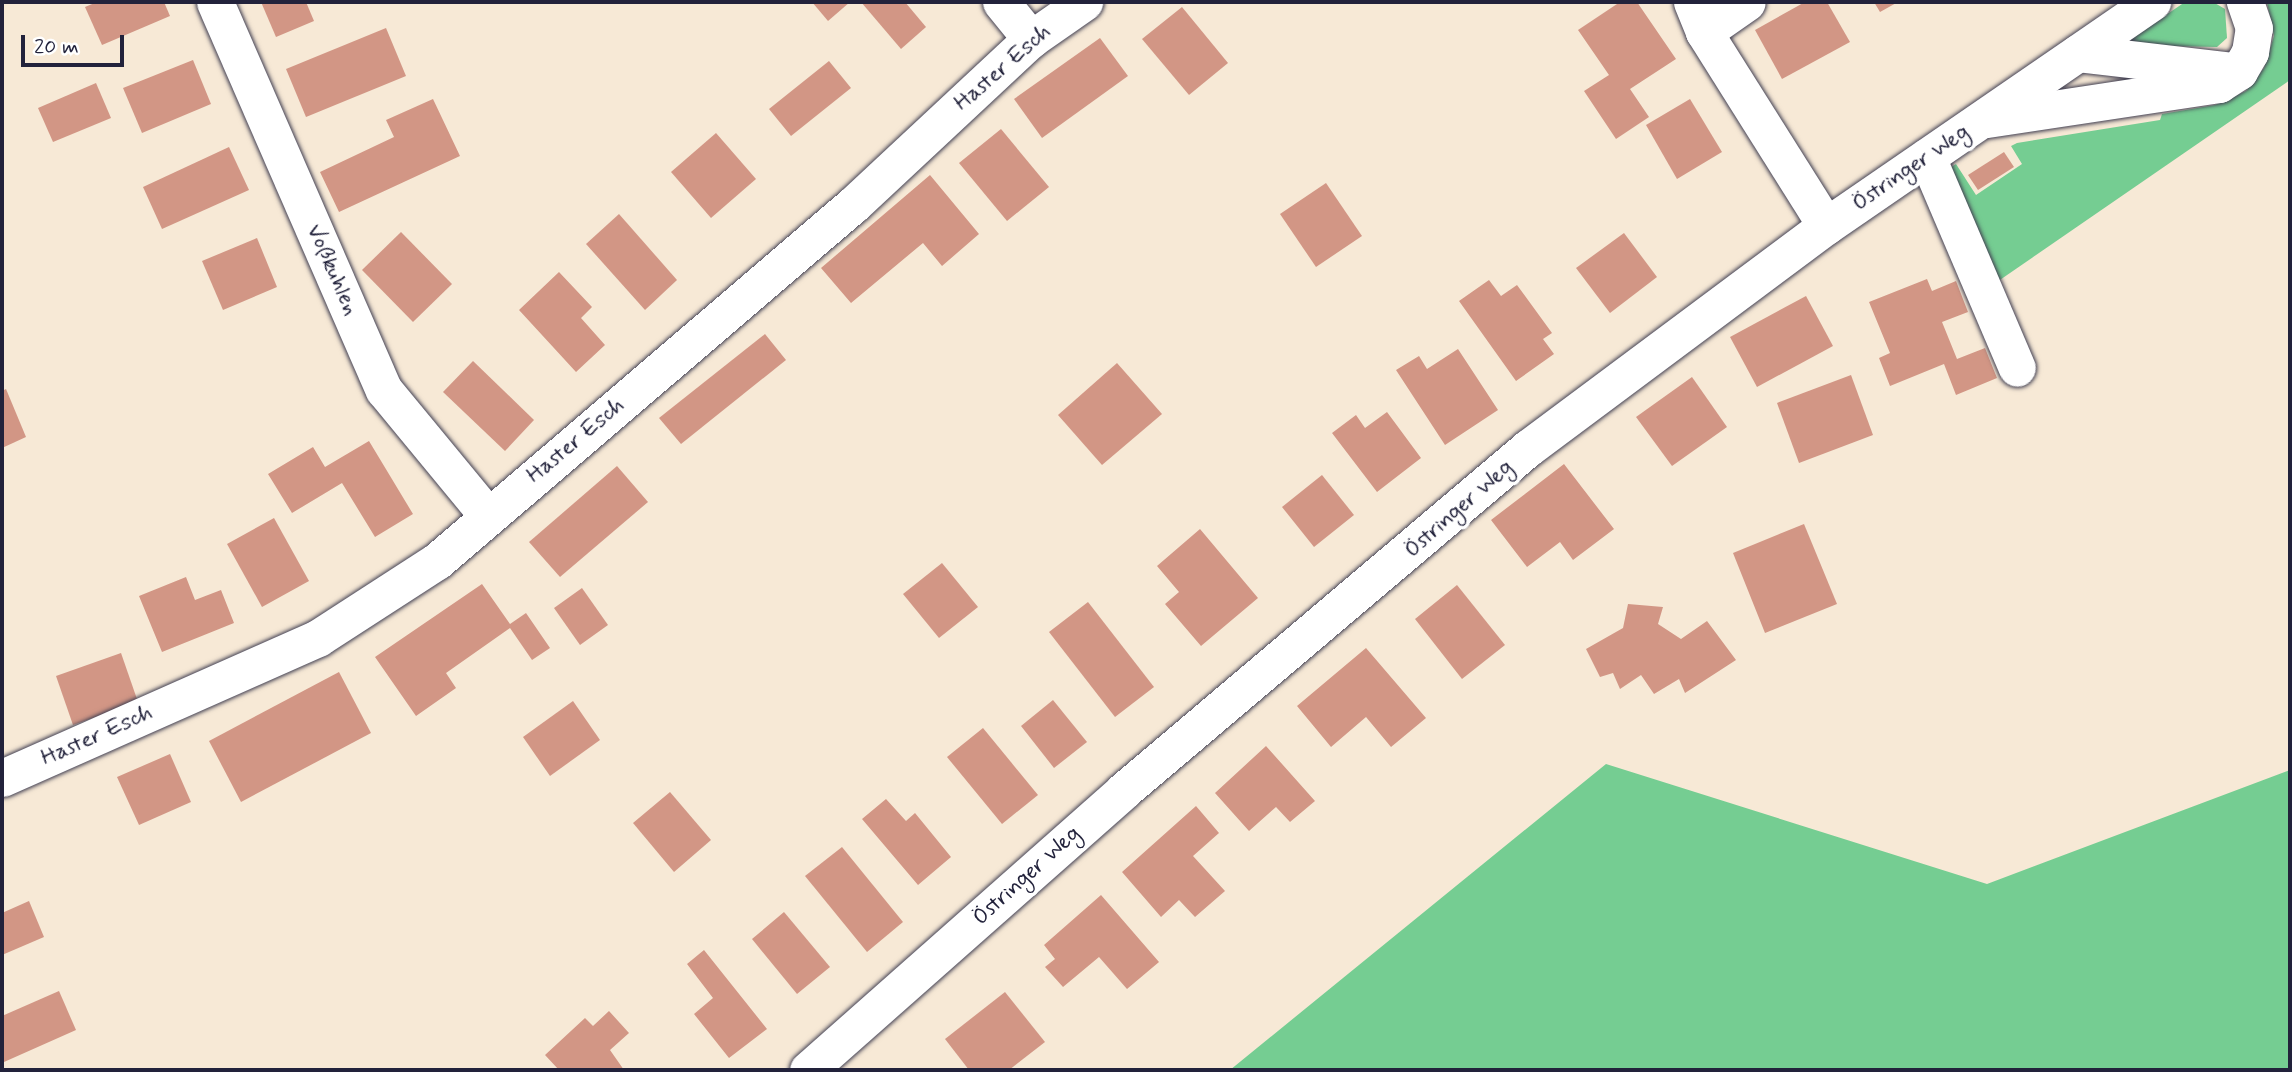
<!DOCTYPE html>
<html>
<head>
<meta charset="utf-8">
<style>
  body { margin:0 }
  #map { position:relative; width:2292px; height:1072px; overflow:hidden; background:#f7e9d6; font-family:Mynerve,sans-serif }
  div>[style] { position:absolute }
  .green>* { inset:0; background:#75cd92 }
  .building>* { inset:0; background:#d29685 }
  .roads { filter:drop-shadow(0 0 2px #424052) drop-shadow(0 0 2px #424052) }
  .minor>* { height:37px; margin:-18.5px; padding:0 18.5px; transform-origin:18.5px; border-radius:18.5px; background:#fff }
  span { translate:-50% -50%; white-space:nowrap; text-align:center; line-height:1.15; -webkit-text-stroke:7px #fff; paint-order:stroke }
  .street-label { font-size:23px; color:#22223b }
  .frame { position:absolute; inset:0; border:4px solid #22223b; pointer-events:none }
  .scale { position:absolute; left:21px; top:35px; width:103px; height:32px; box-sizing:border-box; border:4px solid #22223b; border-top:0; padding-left:9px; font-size:21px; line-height:24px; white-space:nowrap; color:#22223b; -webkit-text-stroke:5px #fff; paint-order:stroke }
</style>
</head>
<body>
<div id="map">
  <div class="green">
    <i style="clip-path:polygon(2185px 2px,2213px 2px,2225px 9px,2227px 38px,2217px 47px,2122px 45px)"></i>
    <i style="clip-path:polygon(2267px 2px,2290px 2px,2290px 80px,1994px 284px,1945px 171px,1956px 164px,1976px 195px,2022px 164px,2011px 146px,2017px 143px,2160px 120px,2162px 114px,2215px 105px,2246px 91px,2264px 68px,2274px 36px)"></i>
    <i style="clip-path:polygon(1606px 764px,1987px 884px,2290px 770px,2290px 1070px,1230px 1070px)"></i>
  </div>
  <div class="building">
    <i style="clip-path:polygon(97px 2px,164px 2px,170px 16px,102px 45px,85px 7px)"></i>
    <i style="clip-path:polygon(261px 2px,306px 2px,314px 21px,276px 37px)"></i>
    <i style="clip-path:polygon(812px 2px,850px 2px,828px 21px)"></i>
    <i style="clip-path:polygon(861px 2px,905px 2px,926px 27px,901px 49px)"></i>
    <i style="clip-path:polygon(1620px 2px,1637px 2px,1676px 59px,1630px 89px,1649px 117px,1616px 139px,1584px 91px,1609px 75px,1578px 30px)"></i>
    <i style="clip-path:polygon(1805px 2px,1827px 2px,1850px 42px,1782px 79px,1755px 30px)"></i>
    <i style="clip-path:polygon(1874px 2px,1898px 2px,1880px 12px)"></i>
    <i style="clip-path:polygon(1182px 7px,1228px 63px,1189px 95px,1142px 39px)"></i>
    <i style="clip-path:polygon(386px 28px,406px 76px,306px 117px,286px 69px)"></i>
    <i style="clip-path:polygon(1100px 38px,1128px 76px,1042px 138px,1014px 99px)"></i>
    <i style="clip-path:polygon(193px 60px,211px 104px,142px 133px,123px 88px)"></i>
    <i style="clip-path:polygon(829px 61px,851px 88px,791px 136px,769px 109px)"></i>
    <i style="clip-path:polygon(96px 83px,111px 118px,53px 142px,38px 108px)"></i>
    <i style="clip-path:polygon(433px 99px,460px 156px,339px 212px,320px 172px,394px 137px,386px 120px)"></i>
    <i style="clip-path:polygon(1690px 99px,1722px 152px,1677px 179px,1646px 125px)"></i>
    <i style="clip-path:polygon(1001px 129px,1049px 187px,1007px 221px,959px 163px)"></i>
    <i style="clip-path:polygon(716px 133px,756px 179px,711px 218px,671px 172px)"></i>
    <i style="clip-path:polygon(229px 147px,249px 190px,162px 229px,143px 187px)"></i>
    <i style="clip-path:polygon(2004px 152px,2014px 167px,1978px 190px,1968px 175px)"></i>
    <i style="clip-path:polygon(930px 175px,979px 234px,942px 266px,923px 243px,851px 303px,821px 268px)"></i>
    <i style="clip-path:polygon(1326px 183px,1362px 236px,1316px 267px,1280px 214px)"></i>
    <i style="clip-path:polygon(619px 214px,677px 280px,645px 310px,586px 244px)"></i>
    <i style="clip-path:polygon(401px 232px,452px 284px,413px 322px,362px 270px)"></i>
    <i style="clip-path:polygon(1624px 233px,1657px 277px,1610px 313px,1576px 268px)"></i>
    <i style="clip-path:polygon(257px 238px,277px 287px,223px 310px,202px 261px)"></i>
    <i style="clip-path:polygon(559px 272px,592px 307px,581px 318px,605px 345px,576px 372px,519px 310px)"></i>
    <i style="clip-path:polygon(1927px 279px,1932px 291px,1956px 281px,1968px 312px,1942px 322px,1957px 359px,1985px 348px,1997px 378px,1956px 395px,1944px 364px,1890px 386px,1879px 358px,1890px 353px,1869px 302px)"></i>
    <i style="clip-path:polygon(1489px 280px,1501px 296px,1517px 285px,1552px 333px,1543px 339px,1554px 354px,1516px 381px,1459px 301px)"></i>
    <i style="clip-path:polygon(1806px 296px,1833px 346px,1757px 387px,1730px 337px)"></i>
    <i style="clip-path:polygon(765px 334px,786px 360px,681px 444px,659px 418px)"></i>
    <i style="clip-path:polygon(1458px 349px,1498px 410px,1445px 445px,1396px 370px,1419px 356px,1427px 369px)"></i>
    <i style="clip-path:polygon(473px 361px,534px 420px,505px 451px,443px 392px)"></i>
    <i style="clip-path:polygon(1117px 363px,1162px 414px,1102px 465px,1058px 415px)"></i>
    <i style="clip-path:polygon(1851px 375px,1873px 435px,1799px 463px,1777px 403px)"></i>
    <i style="clip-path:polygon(1692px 377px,1727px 427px,1672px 466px,1636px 417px)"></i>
    <i style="clip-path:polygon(6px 389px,26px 437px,2px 448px,2px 391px)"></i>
    <i style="clip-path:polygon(1387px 412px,1421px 458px,1377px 492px,1332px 433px,1356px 415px,1365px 428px)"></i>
    <i style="clip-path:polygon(369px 441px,413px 514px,375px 537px,342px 483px,292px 513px,268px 474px,313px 447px,325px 467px)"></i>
    <i style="clip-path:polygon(1564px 464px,1614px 529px,1573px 560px,1560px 542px,1527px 567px,1491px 520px)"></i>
    <i style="clip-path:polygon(617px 466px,648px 502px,560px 577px,529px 542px)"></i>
    <i style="clip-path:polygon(1322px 475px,1354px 515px,1314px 547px,1282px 507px)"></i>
    <i style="clip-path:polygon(274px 518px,309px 581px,262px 607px,227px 544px)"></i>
    <i style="clip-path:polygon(1804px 524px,1837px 604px,1765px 633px,1733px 553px)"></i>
    <i style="clip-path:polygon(1200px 529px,1258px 598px,1201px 646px,1165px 604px,1179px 592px,1157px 566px)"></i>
    <i style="clip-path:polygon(942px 563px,978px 607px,939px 638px,903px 594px)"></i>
    <i style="clip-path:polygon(186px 577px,195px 600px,221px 590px,234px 623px,162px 652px,139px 596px)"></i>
    <i style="clip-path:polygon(482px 584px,510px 624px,526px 613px,550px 648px,532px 660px,510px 628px,446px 673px,456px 688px,416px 716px,375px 657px)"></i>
    <i style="clip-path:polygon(1457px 585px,1505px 645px,1462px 679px,1415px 619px)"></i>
    <i style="clip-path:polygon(582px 588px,608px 625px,580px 645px,554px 608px)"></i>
    <i style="clip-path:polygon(1088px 602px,1154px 687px,1115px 717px,1049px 632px)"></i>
    <i style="clip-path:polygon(1628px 604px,1663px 607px,1658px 624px,1681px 639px,1707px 621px,1736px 660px,1685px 693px,1679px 679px,1654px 694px,1641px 675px,1620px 689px,1613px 673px,1600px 677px,1586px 649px,1623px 628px)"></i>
    <i style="clip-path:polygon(1366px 648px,1426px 718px,1391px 747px,1366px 717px,1331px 747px,1297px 706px)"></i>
    <i style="clip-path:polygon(121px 653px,138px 702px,73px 725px,56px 676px)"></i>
    <i style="clip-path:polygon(339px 672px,371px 733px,241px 802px,209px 741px)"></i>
    <i style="clip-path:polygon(1053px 700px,1087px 742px,1054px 768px,1021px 726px)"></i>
    <i style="clip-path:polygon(573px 701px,600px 740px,550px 776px,523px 737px)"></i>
    <i style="clip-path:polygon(983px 728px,1038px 795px,1002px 824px,947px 757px)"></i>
    <i style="clip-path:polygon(1266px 746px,1315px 801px,1290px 822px,1276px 807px,1249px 831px,1215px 793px)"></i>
    <i style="clip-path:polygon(170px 754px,191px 802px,139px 825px,117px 777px)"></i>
    <i style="clip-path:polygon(670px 792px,711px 840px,674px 872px,633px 823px)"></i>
    <i style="clip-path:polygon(886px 799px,906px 821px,915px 813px,951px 857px,918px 885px,862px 819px)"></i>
    <i style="clip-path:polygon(1196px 806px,1219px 833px,1193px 856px,1225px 891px,1195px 917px,1179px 900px,1161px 917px,1122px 872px)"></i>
    <i style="clip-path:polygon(842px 847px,903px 922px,867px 952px,805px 876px)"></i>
    <i style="clip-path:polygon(1101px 895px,1159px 962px,1127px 989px,1099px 957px,1063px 987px,1045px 967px,1055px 959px,1044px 945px)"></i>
    <i style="clip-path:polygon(29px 901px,44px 937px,2px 955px,2px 913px)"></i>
    <i style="clip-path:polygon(784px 912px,830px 967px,797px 994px,752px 939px)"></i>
    <i style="clip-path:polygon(704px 950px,767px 1029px,729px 1058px,694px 1014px,713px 998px,687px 964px)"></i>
    <i style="clip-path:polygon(59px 991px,76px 1030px,4px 1062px,2px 1016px)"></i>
    <i style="clip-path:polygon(1005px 992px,1045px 1042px,1009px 1070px,969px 1070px,945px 1039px)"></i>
    <i style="clip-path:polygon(609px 1011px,629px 1033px,610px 1050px,624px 1070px,559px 1070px,545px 1055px,585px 1018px,593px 1026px)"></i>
  </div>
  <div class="roads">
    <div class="minor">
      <i style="left:215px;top:2px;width:423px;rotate:66.5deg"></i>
      <i style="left:384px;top:390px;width:162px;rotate:50.5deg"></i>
      <i style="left:1001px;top:2px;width:48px;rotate:51deg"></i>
      <i style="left:1692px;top:2px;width:32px;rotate:68deg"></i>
      <i style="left:1704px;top:32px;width:229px;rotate:57.8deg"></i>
      <i style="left:1704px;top:32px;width:52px;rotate:-34.9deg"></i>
      <i style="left:2078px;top:53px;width:157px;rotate:6.6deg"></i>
      <i style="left:1987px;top:119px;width:235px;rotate:-8.6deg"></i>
      <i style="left:2219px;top:84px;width:24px;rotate:-33deg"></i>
      <i style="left:2239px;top:71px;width:22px;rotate:-60deg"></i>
      <i style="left:2250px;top:52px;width:24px;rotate:-81deg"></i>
      <i style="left:2254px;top:28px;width:28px;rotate:-109deg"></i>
      <i style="left:1927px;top:157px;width:229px;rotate:66.9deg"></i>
      <i style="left:2px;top:778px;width:346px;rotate:-23.9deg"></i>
      <i style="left:318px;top:638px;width:142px;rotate:-32.9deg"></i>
      <i style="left:437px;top:561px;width:549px;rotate:-40.57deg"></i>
      <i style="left:854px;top:204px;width:242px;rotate:-43deg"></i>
      <i style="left:1031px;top:39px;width:65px;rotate:-34.9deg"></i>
      <i style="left:808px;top:1070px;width:421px;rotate:-41.5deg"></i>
      <i style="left:1123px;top:791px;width:531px;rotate:-40.26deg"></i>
      <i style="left:1528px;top:448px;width:372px;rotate:-36.7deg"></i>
      <i style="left:1826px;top:226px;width:396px;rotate:-34.5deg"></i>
    </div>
  </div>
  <div class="street-label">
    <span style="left:1003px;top:68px;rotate:-41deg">Haster Esch</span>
    <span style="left:1911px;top:168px;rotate:-34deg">Östringer Weg</span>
    <span style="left:332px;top:270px;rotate:66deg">Voßkuhlen</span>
    <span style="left:576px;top:441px;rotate:-40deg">Haster Esch</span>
    <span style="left:1459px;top:509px;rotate:-41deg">Östringer Weg</span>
    <span style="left:97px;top:736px;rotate:-24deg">Haster Esch</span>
    <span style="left:1027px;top:876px;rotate:-42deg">Östringer Weg</span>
  </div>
  <div class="frame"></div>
  <div class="scale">20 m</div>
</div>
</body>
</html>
